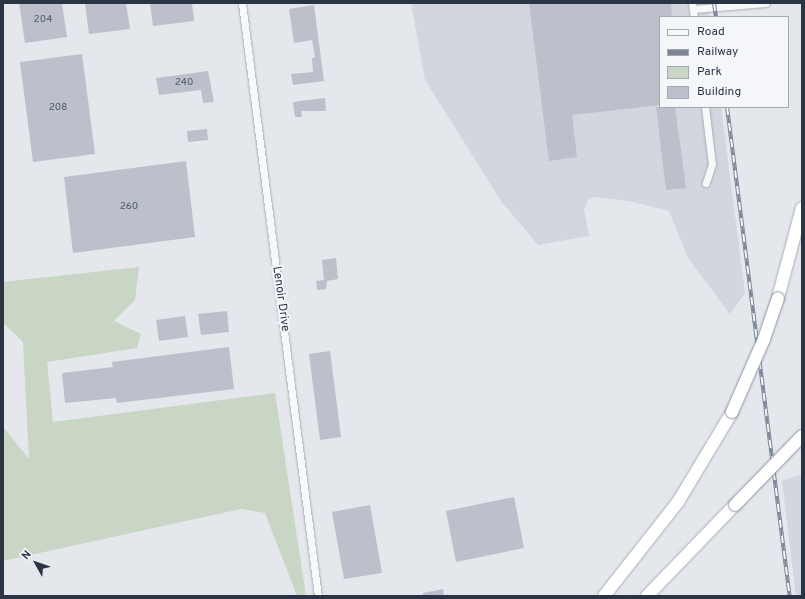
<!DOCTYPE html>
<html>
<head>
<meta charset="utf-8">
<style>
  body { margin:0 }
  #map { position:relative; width:805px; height:599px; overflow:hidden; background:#e4e7ec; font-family:Overpass,sans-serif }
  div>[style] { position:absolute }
  .built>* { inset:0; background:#d2d6de }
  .green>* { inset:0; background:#c9d6c5 }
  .building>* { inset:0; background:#bbc0ca }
  .roads { filter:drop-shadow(0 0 1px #a9aeb7) drop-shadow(0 0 1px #a9aeb7) }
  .minor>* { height:7px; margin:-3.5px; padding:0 3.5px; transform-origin:3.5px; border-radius:3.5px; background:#f7f8fa }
  .motorway>* { height:12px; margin:-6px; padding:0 6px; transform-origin:6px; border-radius:6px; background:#fff }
  .rail>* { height:4px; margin-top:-2px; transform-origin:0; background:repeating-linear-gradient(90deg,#f4f6f9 0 8px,#7d8696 0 16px); box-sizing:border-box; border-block:1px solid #7d8696 }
  .bridges { filter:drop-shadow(0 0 1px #8b94a3) drop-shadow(0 0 1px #8b94a3) }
  .motorway-bridge>* { height:12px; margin:-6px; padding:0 6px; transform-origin:6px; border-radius:6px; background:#fff }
  span { translate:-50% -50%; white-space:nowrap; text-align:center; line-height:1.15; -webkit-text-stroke:4px #f4f6f9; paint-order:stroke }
  .number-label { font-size:10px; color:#4f5766 }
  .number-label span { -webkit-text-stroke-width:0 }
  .street-label { font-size:12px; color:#2b3445 }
  .frame { position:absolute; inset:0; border:4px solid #2b3445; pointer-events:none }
  .legend { position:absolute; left:659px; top:16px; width:130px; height:92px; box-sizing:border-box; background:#f4f6f9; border:1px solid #a4a8b1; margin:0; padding:5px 7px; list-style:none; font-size:12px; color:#2b3445 }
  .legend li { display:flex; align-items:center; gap:8px; height:20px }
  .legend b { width:20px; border:1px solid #a4a8b1 }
  .north { position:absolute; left:16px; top:543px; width:40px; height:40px; -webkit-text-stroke:3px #f4f6f9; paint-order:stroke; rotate:310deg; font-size:11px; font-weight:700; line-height:16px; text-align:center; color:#2b3445 }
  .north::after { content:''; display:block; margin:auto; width:14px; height:18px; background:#2b3445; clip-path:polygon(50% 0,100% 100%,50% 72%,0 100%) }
</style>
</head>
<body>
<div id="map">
  <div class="built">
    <i style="clip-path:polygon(411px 3px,707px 3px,709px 17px,660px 17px,660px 107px,721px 107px,745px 293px,730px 314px,688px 258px,669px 211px,629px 201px,594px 197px,588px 200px,584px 209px,589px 236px,538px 245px,501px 201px,425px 80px)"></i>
    <i style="clip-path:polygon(802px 474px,802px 596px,796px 596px,782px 481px)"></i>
  </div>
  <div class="green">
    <i style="clip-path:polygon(139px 267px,135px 300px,114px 321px,141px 334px,137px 348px,47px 362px,53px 422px,275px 393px,306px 596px,297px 596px,265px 513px,241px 509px,3px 561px,3px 427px,29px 459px,23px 342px,3px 323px,3px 282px)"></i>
  </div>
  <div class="building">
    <i style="clip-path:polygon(19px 3px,62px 3px,67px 37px,25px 43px)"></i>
    <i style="clip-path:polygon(85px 3px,126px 3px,130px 29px,89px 34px)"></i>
    <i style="clip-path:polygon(150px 3px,192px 3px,194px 21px,153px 26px)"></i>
    <i style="clip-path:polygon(529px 3px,671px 3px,672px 17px,660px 17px,660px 105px,572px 115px,577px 157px,549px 161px)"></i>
    <i style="clip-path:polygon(314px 5px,324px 81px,293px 85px,291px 74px,313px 72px,312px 58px,315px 57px,312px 40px,294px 43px,289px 9px)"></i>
    <i style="clip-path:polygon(82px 54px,95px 154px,33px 162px,20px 62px)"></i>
    <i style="clip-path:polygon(208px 71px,214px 102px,203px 103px,201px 90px,159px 95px,156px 78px)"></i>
    <i style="clip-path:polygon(325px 98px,326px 111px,301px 111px,302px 117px,295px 117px,293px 102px)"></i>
    <i style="clip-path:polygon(656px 107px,675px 107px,686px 188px,666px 190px)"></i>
    <i style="clip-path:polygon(207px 129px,208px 140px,188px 142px,187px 131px)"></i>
    <i style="clip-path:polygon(186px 161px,195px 237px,73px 253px,64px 177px)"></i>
    <i style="clip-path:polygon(336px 258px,338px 279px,327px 281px,326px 289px,317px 290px,316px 281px,324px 280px,322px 260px)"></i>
    <i style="clip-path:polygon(227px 311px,229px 332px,201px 335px,198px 314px)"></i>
    <i style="clip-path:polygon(185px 316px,188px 337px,159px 341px,156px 320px)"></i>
    <i style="clip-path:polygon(229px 347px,234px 389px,117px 403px,116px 398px,65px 403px,62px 373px,113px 367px,112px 362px)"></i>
    <i style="clip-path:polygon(330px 351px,341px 437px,320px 440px,309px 354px)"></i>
    <i style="clip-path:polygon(514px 497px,524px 548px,456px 562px,446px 511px)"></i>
    <i style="clip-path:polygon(370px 505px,382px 573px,344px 579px,332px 512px)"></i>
    <i style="clip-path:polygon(443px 589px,444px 596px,423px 596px,423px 593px)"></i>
  </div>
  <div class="roads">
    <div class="minor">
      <i style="left:242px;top:3px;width:598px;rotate:82.7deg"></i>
      <i style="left:692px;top:3px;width:14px;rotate:82deg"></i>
      <i style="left:693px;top:9px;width:73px;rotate:-4.7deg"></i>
      <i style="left:705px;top:107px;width:57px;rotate:83deg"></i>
      <i style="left:712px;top:164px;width:20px;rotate:108deg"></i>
    </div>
    <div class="motorway">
      <i style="left:778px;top:298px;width:93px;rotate:-75.1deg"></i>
      <i style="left:604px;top:596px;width:120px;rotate:-51.8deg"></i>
      <i style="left:678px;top:502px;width:105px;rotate:-59deg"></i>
      <i style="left:647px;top:596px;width:127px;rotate:-46deg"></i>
    </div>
  </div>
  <div class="rail">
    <i style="left:714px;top:3px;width:14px;rotate:82deg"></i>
    <i style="left:727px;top:107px;width:493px;rotate:82.7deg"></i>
  </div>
  <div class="bridges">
    <div class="motorway-bridge">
      <i style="left:732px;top:412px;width:80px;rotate:-66.3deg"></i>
      <i style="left:764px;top:339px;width:43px;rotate:-71.1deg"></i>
      <i style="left:735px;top:505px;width:96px;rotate:-45.8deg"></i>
    </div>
  </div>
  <div class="number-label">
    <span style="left:43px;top:20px">204</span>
    <span style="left:184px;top:83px">240</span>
    <span style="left:58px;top:108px">208</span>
    <span style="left:129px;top:207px">260</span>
  </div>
  <div class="street-label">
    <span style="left:280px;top:299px;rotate:82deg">Lenoir Drive</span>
  </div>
  <div class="frame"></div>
  <ul class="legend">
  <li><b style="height:5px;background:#f7f8fa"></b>Road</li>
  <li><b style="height:5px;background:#7d8696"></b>Railway</li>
  <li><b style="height:11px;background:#c9d6c5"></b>Park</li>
  <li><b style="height:11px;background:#bbc0ca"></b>Building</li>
  </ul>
  <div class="north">N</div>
</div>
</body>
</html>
